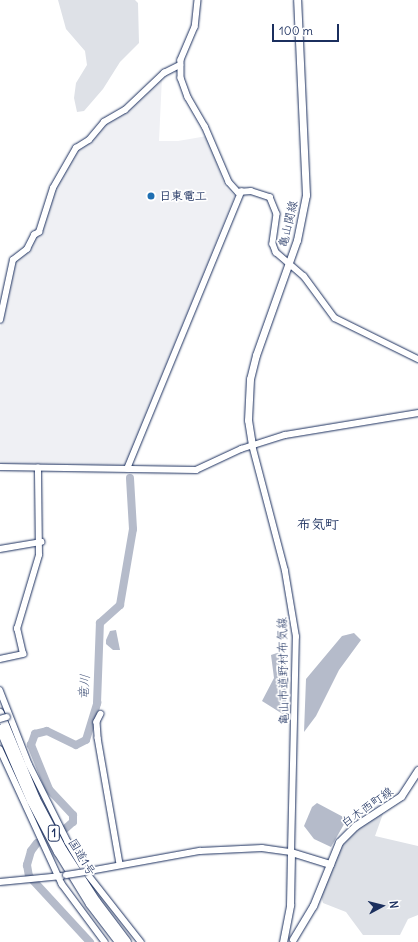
<!DOCTYPE html>
<html>
<head>
<meta charset="utf-8">
<style>
  body { margin:0 }
  #map { position:relative; width:418px; height:942px; overflow:hidden; background:#fff; font-family:Delius,"Klee One",sans-serif }
  div>[style] { position:absolute }
  .built>* { inset:0; background:#eff0f4 }
  .green>* { inset:0; background:#dee1e7 }
  .water>* { inset:0; background:#b5bbca }
  .river>* { height:8px; margin:-4px; padding:0 4px; transform-origin:4px; border-radius:4px; background:#b5bbca }
  .roads { filter:drop-shadow(0 0 1px #1b2f5e) drop-shadow(0 0 1px #1b2f5e) }
  .minor>* { height:5.5px; margin:-2.75px; padding:0 2.75px; transform-origin:2.75px; border-radius:2.75px; background:#fff }
  .major>* { height:7px; margin:-3.5px; padding:0 3.5px; transform-origin:3.5px; border-radius:3.5px; background:#fff }
  .highway>* { height:8px; margin:-4px; padding:0 4px; transform-origin:4px; border-radius:4px; background:#fff }
  .bridges { filter:drop-shadow(0 0 1px #1b2f5e) drop-shadow(0 0 1px #1b2f5e) }
  .minor-bridge>* { height:5.5px; margin:-2.75px; padding:0 2.75px; transform-origin:2.75px; border-radius:2.75px; background:#fff }
  .dots>* { width:11px; height:11px; translate:-50% -50%; box-sizing:border-box; border:2px solid #fff; border-radius:50% }
  span { translate:-50% -50%; white-space:nowrap; text-align:center; line-height:1.15; -webkit-text-stroke:3.5px #fff; paint-order:stroke }
  .shield-label span { padding:1px 3px; background:#fff; border:1px solid; border-radius:3px; -webkit-text-stroke-width:0 }
  .shield-label { font-size:11px; color:#1b2f5e; font-weight:700 }
  .poi-label { font-size:12px; color:#1b2f5e; font-weight:700 }
  .left { translate:0 -50%; text-align:left }
  .street-label { font-size:12px; color:#1b2f5e }
  .water-label { font-size:13px; color:#49597e; font-style:italic }
  .quarter-label { font-size:14px; color:#1b2f5e; font-weight:700 }
  .north { position:absolute; left:362px; top:886px; width:40px; height:40px; -webkit-text-stroke:3px #fff; paint-order:stroke; rotate:83deg; font-size:11px; font-weight:700; line-height:16px; text-align:center; color:#1b2f5e }
  .north::after { content:''; display:block; margin:auto; width:14px; height:18px; background:#1b2f5e; clip-path:polygon(50% 0,100% 100%,50% 72%,0 100%) }
  .scale { position:absolute; left:272px; top:24px; width:67px; height:18px; box-sizing:border-box; border:2px solid #1b2f5e; border-top:0; padding-left:5px; font-size:12px; line-height:14px; white-space:nowrap; color:#1b2f5e; -webkit-text-stroke:3px #fff; paint-order:stroke }
</style>
</head>
<body>
<div id="map">
  <div class="built">
    <i style="clip-path:polygon(162px 77px,159px 141px,178px 141px,207px 136px,225px 187px,235px 196px,126px 465px,123px 467px,0 465px,0 328px,14px 261px,35px 236px,40px 236px,55px 188px,77px 149px)"></i>
  </div>
  <div class="green">
    <i style="clip-path:polygon(58px 0,135px 0,138px 3px,139px 43px,120px 62px,103px 89px,84px 111px,77px 112px,74px 98px,76px 83px,87px 65px,85px 51px,66px 29px)"></i>
    <i style="clip-path:polygon(384px 811px,375px 836px,418px 846px,418px 915px,408px 919px,400px 935px,363px 935px,346px 912px,323px 903px,320px 893px,341px 845px,348px 837px)"></i>
  </div>
  <div class="water">
    <i style="clip-path:polygon(116px 630px,120px 650px,113px 650px,106px 644px,106px 640px,110px 631px)"></i>
    <i style="clip-path:polygon(354px 633px,361px 640px,339px 670px,316px 716px,304px 732px,306px 679px,342px 636px)"></i>
    <i style="clip-path:polygon(280px 652px,287px 666px,286px 705px,289px 718px,262px 701px,274px 678px,271px 655px)"></i>
    <i style="clip-path:polygon(317px 803px,347px 819px,331px 847px,314px 839px,304px 826px,312px 807px)"></i>
  </div>
  <div class="river">
    <i style="left:66px;top:828px;width:9px;rotate:-41deg"></i>
    <i style="left:73px;top:822px;width:7px;rotate:-90deg"></i>
    <i style="left:73px;top:815px;width:35px;rotate:-133deg"></i>
    <i style="left:49px;top:789px;width:48px;rotate:-112.2deg"></i>
    <i style="left:31px;top:745px;width:12px;rotate:-70deg"></i>
    <i style="left:35px;top:734px;width:12px;rotate:-14deg"></i>
    <i style="left:47px;top:731px;width:32px;rotate:26deg"></i>
    <i style="left:76px;top:745px;width:11px;rotate:-27deg"></i>
    <i style="left:86px;top:740px;width:39px;rotate:-73deg"></i>
    <i style="left:97px;top:703px;width:80px;rotate:-87.9deg"></i>
    <i style="left:100px;top:623px;width:27px;rotate:-42deg"></i>
    <i style="left:120px;top:605px;width:77px;rotate:-80.3deg"></i>
    <i style="left:133px;top:529px;width:51px;rotate:-93.4deg"></i>
    <i style="left:37px;top:843px;width:10px;rotate:127deg"></i>
    <i style="left:31px;top:851px;width:15px;rotate:106deg"></i>
    <i style="left:27px;top:865px;width:11px;rotate:80deg"></i>
    <i style="left:29px;top:876px;width:90px;rotate:47.3deg"></i>
  </div>
  <div class="roads">
    <div class="minor">
      <i style="left:198px;top:0;width:27px;rotate:96deg"></i>
      <i style="left:195px;top:27px;width:36px;rotate:113deg"></i>
      <i style="left:181px;top:60px;width:18px;rotate:90deg"></i>
      <i style="left:181px;top:78px;width:20px;rotate:70deg"></i>
      <i style="left:188px;top:97px;width:34px;rotate:60deg"></i>
      <i style="left:205px;top:126px;width:61px;rotate:66.8deg"></i>
      <i style="left:229px;top:182px;width:13px;rotate:48deg"></i>
      <i style="left:238px;top:192px;width:13px;rotate:-4deg"></i>
      <i style="left:251px;top:191px;width:20px;rotate:18deg"></i>
      <i style="left:270px;top:197px;width:18px;rotate:68deg"></i>
      <i style="left:277px;top:214px;width:30px;rotate:98deg"></i>
      <i style="left:273px;top:244px;width:9px;rotate:69deg"></i>
      <i style="left:276px;top:252px;width:37px;rotate:41deg"></i>
      <i style="left:304px;top:276px;width:52px;rotate:53.6deg"></i>
      <i style="left:335px;top:318px;width:93px;rotate:26.3deg"></i>
      <i style="left:0;top:320px;width:61px;rotate:-77.8deg"></i>
      <i style="left:13px;top:260px;width:18px;rotate:-38deg"></i>
      <i style="left:27px;top:249px;width:16px;rotate:-63deg"></i>
      <i style="left:34px;top:235px;width:6px;rotate:-31deg"></i>
      <i style="left:39px;top:232px;width:46px;rotate:-72.3deg"></i>
      <i style="left:53px;top:188px;width:46px;rotate:-60.1deg"></i>
      <i style="left:76px;top:148px;width:15px;rotate:-32deg"></i>
      <i style="left:89px;top:140px;width:23px;rotate:-50deg"></i>
      <i style="left:104px;top:122px;width:24px;rotate:-30deg"></i>
      <i style="left:125px;top:110px;width:54px;rotate:-43.5deg"></i>
      <i style="left:164px;top:73px;width:18px;rotate:-27deg"></i>
      <i style="left:0;top:467px;width:196px;rotate:0.9deg"></i>
      <i style="left:196px;top:470px;width:50px;rotate:-25deg"></i>
      <i style="left:241px;top:449px;width:46px;rotate:-17.7deg"></i>
      <i style="left:285px;top:435px;width:135px;rotate:-9.4deg"></i>
      <i style="left:127px;top:469px;width:300px;rotate:-67.6deg"></i>
      <i style="left:0;top:549px;width:42px;rotate:-9.7deg"></i>
      <i style="left:0;top:659px;width:24px;rotate:-12deg"></i>
      <i style="left:23px;top:654px;width:26px;rotate:-103deg"></i>
      <i style="left:17px;top:629px;width:77px;rotate:-73.4deg"></i>
      <i style="left:39px;top:555px;width:87px;rotate:-90.7deg"></i>
      <i style="left:0;top:690px;width:79px;rotate:68.6deg"></i>
      <i style="left:29px;top:764px;width:87px;rotate:63.4deg"></i>
      <i style="left:68px;top:842px;width:35px;rotate:59deg"></i>
      <i style="left:86px;top:872px;width:89px;rotate:51.8deg"></i>
      <i style="left:101px;top:714px;width:9px;rotate:117deg"></i>
      <i style="left:97px;top:722px;width:16px;rotate:86deg"></i>
      <i style="left:98px;top:738px;width:128px;rotate:80.1deg"></i>
      <i style="left:0;top:749px;width:149px;rotate:65.3deg"></i>
      <i style="left:62px;top:884px;width:72px;rotate:53.4deg"></i>
      <i style="left:84px;top:872px;width:118px;rotate:-10.3deg"></i>
      <i style="left:200px;top:851px;width:62px;rotate:-2.8deg"></i>
      <i style="left:262px;top:848px;width:29px;rotate:8deg"></i>
      <i style="left:291px;top:852px;width:215px;rotate:-88.7deg"></i>
      <i style="left:296px;top:637px;width:67px;rotate:-99.5deg"></i>
      <i style="left:285px;top:571px;width:130px;rotate:-104.7deg"></i>
      <i style="left:0;top:882px;width:62px;rotate:-5.5deg"></i>
    </div>
    <div class="major">
      <i style="left:252px;top:445px;width:25px;rotate:-99deg"></i>
      <i style="left:248px;top:420px;width:41px;rotate:-87.2deg"></i>
      <i style="left:250px;top:379px;width:25px;rotate:-76deg"></i>
      <i style="left:256px;top:355px;width:122px;rotate:-70.4deg"></i>
      <i style="left:297px;top:240px;width:46px;rotate:-78.7deg"></i>
      <i style="left:306px;top:195px;width:195px;rotate:-92.6deg"></i>
      <i style="left:293px;top:939px;width:39px;rotate:-59deg"></i>
      <i style="left:313px;top:906px;width:69px;rotate:-67.9deg"></i>
      <i style="left:339px;top:842px;width:23px;rotate:-45deg"></i>
      <i style="left:355px;top:826px;width:55px;rotate:-33.1deg"></i>
      <i style="left:401px;top:796px;width:31px;rotate:-57deg"></i>
      <i style="left:283px;top:942px;width:38px;rotate:-79deg"></i>
      <i style="left:290px;top:905px;width:53px;rotate:-88.9deg"></i>
      <i style="left:291px;top:852px;width:41px;rotate:17.1deg"></i>
    </div>
    <div class="highway">
      <i style="left:0;top:713px;width:93px;rotate:67.3deg"></i>
      <i style="left:36px;top:799px;width:58px;rotate:62.1deg"></i>
      <i style="left:63px;top:850px;width:61px;rotate:57.1deg"></i>
      <i style="left:96px;top:901px;width:51px;rotate:52.9deg"></i>
      <i style="left:0;top:729px;width:78px;rotate:66.7deg"></i>
      <i style="left:31px;top:801px;width:58px;rotate:62.1deg"></i>
      <i style="left:58px;top:852px;width:61px;rotate:58.4deg"></i>
      <i style="left:90px;top:904px;width:48px;rotate:52.7deg"></i>
    </div>
  </div>
  <div class="bridges">
    <div class="minor-bridge">
      <i style="left:0;top:719px;width:7px;rotate:-16deg"></i>
      <i style="left:66px;top:875px;width:18px;rotate:-9deg"></i>
    </div>
  </div>
  <div class="dots">
    <i style="left:151px;top:196px;background:#1f6fb2"></i>
  </div>
  <div class="shield-label">
    <span style="left:54px;top:833px">1</span>
  </div>
  <div class="poi-label">
    <span class="left" style="left:159px;top:196px">日東電工</span>
  </div>
  <div class="street-label">
    <span style="left:288px;top:224px;rotate:-77deg">亀山関線</span>
    <span style="left:283px;top:671px;rotate:-91deg">亀山市道野村布気線</span>
    <span style="left:367px;top:807px;rotate:-35deg">白木西町線</span>
    <span style="left:82px;top:857px;rotate:59deg">国道1号</span>
  </div>
  <div class="water-label">
    <span style="left:85px;top:687px;rotate:-86deg">竜川</span>
  </div>
  <div class="quarter-label">
    <span style="left:318px;top:524px">布気町</span>
  </div>
  <div class="north">N</div>
  <div class="scale">100 m</div>
</div>
</body>
</html>
